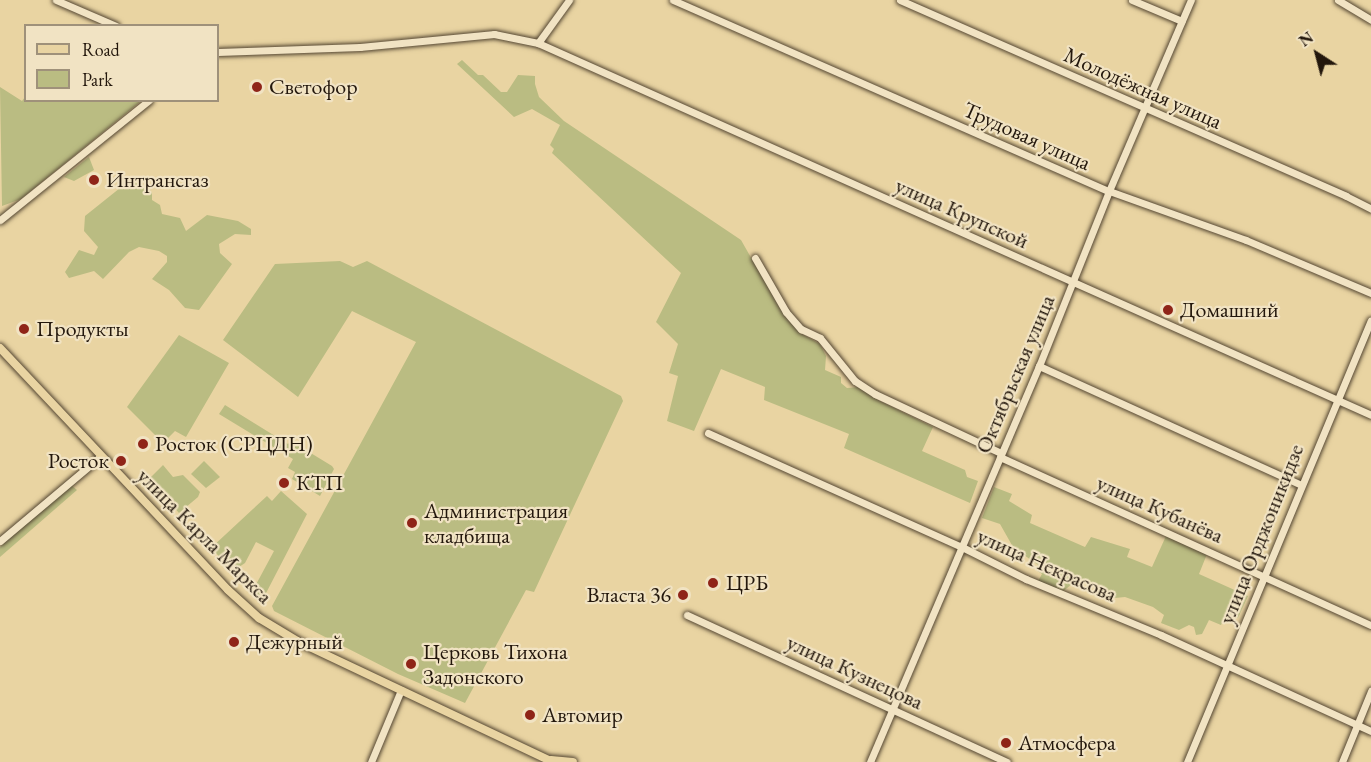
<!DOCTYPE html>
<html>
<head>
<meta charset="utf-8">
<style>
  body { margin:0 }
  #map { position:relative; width:1371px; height:762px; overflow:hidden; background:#e9d4a2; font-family:"EB Garamond",serif }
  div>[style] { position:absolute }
  .green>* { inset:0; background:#babc82 }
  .roads { filter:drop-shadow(0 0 2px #544632) drop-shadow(0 0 2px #544632) }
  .minor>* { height:7px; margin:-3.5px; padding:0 3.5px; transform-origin:3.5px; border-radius:3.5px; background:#f1e3c3 }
  .major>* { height:8px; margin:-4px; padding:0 4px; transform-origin:4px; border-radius:4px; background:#e9d4a2 }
  .dots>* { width:16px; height:16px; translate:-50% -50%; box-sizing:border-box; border:3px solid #f1e3c3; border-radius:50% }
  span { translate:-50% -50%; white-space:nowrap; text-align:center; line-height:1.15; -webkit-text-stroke:4.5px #f1e3c3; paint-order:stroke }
  .poi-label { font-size:22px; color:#23170c }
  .left { translate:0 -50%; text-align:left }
  .right { translate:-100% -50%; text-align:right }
  .street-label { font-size:22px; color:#23170c }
  .legend { position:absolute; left:24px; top:24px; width:195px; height:78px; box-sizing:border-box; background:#f1e3c3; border:2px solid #9f917a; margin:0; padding:8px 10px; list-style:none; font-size:18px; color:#23170c }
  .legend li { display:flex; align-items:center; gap:12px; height:30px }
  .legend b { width:30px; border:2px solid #9f917a }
  .north { position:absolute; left:1287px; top:24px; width:60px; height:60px; -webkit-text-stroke:4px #f1e3c3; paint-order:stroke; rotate:324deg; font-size:16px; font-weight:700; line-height:24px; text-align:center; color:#23170c }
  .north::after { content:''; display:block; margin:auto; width:21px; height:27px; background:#23170c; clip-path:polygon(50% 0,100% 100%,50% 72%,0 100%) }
</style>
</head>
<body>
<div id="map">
  <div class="green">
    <i style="clip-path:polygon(462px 60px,478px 75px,483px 75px,501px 92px,507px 92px,518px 75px,535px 76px,535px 84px,539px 97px,564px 121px,741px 240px,783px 314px,800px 333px,820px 344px,826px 356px,825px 370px,841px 377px,841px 383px,847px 388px,860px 387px,872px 397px,933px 427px,922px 451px,965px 470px,967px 477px,978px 481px,970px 503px,844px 448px,849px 434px,764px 400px,765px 387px,721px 369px,694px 431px,667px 421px,678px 376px,669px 373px,678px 344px,656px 322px,681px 273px,552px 153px,554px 149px,550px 145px,560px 125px,532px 109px,514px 117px,457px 64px)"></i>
    <i style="clip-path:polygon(0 87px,22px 101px,25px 97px,26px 100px,141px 101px,21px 199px,2px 206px)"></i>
    <i style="clip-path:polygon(89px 157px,94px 170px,74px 181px,64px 177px)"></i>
    <i style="clip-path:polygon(130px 180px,149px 189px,152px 193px,152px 200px,160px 205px,162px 214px,180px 218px,186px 231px,207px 215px,238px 221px,251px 229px,251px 235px,235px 234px,219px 244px,220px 253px,232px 264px,199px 310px,185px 308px,169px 290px,152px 279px,167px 262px,167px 256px,159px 251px,139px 247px,129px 252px,103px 279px,94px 271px,69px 278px,65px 272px,79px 250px,94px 255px,98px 247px,84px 231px,85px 216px)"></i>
    <i style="clip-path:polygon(340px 261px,353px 267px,367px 261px,621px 396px,623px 401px,534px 592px,526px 590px,465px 703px,398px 674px,274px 611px,272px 606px,416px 342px,352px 311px,298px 397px,223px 340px,275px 264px)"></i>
    <i style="clip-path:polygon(179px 335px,229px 363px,186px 437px,175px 431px,163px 443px,127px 407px)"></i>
    <i style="clip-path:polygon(225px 405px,288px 444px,291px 441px,332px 466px,334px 469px,320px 496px,292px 479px,295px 472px,288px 468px,293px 459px,219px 414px)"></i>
    <i style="clip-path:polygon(204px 461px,220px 477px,206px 488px,191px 474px)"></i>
    <i style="clip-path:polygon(163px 465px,173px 477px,183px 475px,200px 492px,198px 497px,179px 513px,149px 479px)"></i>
    <i style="clip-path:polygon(71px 485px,77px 490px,0 557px,0 547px)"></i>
    <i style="clip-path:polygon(994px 487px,1012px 494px,1009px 501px,1032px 515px,1030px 523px,1085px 547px,1091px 537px,1130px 549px,1127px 557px,1152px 567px,1166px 536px,1207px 554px,1199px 574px,1248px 596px,1238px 618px,1227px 613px,1221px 625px,1209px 620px,1202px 634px,1196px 635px,1194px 627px,1189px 625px,1179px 630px,1161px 623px,1164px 615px,1153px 607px,1125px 597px,1105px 599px,1099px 587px,1079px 579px,1063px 591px,1038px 581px,1042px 574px,1036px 570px,1038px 565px,1013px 547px,1000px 524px,982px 518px)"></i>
    <i style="clip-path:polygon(281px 491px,307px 514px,264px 597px,260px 598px,253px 590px,274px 551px,256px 542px,245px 563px,233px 571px,211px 548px,267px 496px,272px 501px)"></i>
  </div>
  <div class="roads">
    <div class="minor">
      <i style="left:56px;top:0;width:65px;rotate:23.4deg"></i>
      <i style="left:673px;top:0;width:476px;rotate:23.7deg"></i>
      <i style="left:1109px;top:191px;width:145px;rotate:19.7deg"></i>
      <i style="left:1246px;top:240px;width:136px;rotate:23deg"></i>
      <i style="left:900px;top:0;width:487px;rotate:23.7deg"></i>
      <i style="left:1346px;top:196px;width:28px;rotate:27deg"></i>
      <i style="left:1132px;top:0;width:54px;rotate:22.8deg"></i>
      <i style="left:1338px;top:0;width:39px;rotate:31deg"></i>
      <i style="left:538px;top:43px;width:53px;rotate:-54.2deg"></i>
      <i style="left:218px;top:52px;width:142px;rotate:-2deg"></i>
      <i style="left:360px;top:47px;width:135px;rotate:-5.5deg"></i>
      <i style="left:494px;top:34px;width:45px;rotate:11.6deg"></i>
      <i style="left:538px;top:43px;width:912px;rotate:24.06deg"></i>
      <i style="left:0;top:220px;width:191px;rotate:-38.8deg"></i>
      <i style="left:755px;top:258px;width:62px;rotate:60.1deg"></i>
      <i style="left:786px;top:312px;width:23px;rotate:49deg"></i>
      <i style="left:801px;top:329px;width:21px;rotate:25deg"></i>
      <i style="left:820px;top:338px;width:55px;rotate:50.9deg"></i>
      <i style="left:855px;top:381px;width:24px;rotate:33deg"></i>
      <i style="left:875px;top:394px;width:139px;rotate:25.1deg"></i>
      <i style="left:1039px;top:366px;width:288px;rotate:24.4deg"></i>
      <i style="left:708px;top:433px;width:276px;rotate:24.2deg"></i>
      <i style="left:960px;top:546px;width:74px;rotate:26.6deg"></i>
      <i style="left:1026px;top:579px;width:146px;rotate:22.5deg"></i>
      <i style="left:1161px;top:635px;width:231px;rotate:24.6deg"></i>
      <i style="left:1000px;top:457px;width:407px;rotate:24.4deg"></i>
      <i style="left:0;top:541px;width:132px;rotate:-40.1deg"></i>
      <i style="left:687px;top:615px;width:352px;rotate:24.7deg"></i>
      <i style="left:371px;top:762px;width:78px;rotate:-67.4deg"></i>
      <i style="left:870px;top:762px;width:431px;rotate:-66.9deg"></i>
      <i style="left:1039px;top:366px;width:188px;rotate:-68.2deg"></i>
      <i style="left:1109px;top:191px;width:208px;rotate:-66.8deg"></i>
      <i style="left:1187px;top:762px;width:478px;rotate:-67.4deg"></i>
      <i style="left:1342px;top:762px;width:77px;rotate:-67.8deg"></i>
    </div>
    <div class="major">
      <i style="left:0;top:348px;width:332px;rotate:46.7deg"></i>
      <i style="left:228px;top:590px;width:42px;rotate:42.1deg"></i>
      <i style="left:259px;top:618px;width:47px;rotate:31deg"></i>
      <i style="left:299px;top:642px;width:281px;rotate:25.3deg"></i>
      <i style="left:551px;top:760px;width:22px;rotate:5deg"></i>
    </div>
  </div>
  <div class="dots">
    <i style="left:257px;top:87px;background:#8f2418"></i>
    <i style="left:94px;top:180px;background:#8f2418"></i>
    <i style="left:1168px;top:310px;background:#8f2418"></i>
    <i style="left:24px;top:329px;background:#8f2418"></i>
    <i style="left:143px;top:444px;background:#8f2418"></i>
    <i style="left:121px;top:461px;background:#8f2418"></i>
    <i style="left:284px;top:483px;background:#8f2418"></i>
    <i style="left:412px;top:523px;background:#8f2418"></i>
    <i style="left:713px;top:583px;background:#8f2418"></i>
    <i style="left:683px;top:595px;background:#8f2418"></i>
    <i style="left:234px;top:642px;background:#8f2418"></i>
    <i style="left:411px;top:664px;background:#8f2418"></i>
    <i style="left:530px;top:715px;background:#8f2418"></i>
    <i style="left:1006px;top:743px;background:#8f2418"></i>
  </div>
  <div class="poi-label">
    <span class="left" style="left:269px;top:87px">Светофор</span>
    <span class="left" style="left:106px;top:180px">Интрансгаз</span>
    <span class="left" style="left:1180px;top:310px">Домашний</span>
    <span class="left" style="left:36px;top:329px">Продукты</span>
    <span class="left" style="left:155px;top:444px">Росток (СРЦДН)</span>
    <span class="right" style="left:109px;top:461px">Росток</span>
    <span class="left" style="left:296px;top:483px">КТП</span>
    <span class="left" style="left:424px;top:523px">Администрация<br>кладбища</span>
    <span class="left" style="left:726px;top:583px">ЦРБ</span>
    <span class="right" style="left:671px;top:595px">Власта 36</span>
    <span class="left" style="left:246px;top:642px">Дежурный</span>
    <span class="left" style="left:423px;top:664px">Церковь Тихона<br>Задонского</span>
    <span class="left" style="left:542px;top:715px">Автомир</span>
    <span class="left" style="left:1018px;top:743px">Атмосфера</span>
  </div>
  <div class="street-label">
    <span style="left:1143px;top:88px;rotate:24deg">Молодёжная улица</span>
    <span style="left:1027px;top:136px;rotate:24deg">Трудовая улица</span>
    <span style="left:962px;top:213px;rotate:24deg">улица Крупской</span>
    <span style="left:1015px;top:374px;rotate:-67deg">Октябрьская улица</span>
    <span style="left:1160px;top:509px;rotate:24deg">улица Кубанёва</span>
    <span style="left:1261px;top:534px;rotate:-68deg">улица Орджоникидзе</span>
    <span style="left:205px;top:536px;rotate:45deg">улица Карла Маркса</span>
    <span style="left:1047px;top:565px;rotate:24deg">улица Некрасова</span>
    <span style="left:855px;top:672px;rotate:25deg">улица Кузнецова</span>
  </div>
  <ul class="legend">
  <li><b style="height:8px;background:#e9d4a2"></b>Road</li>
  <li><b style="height:16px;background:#babc82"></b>Park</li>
  </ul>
  <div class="north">N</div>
</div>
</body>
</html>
